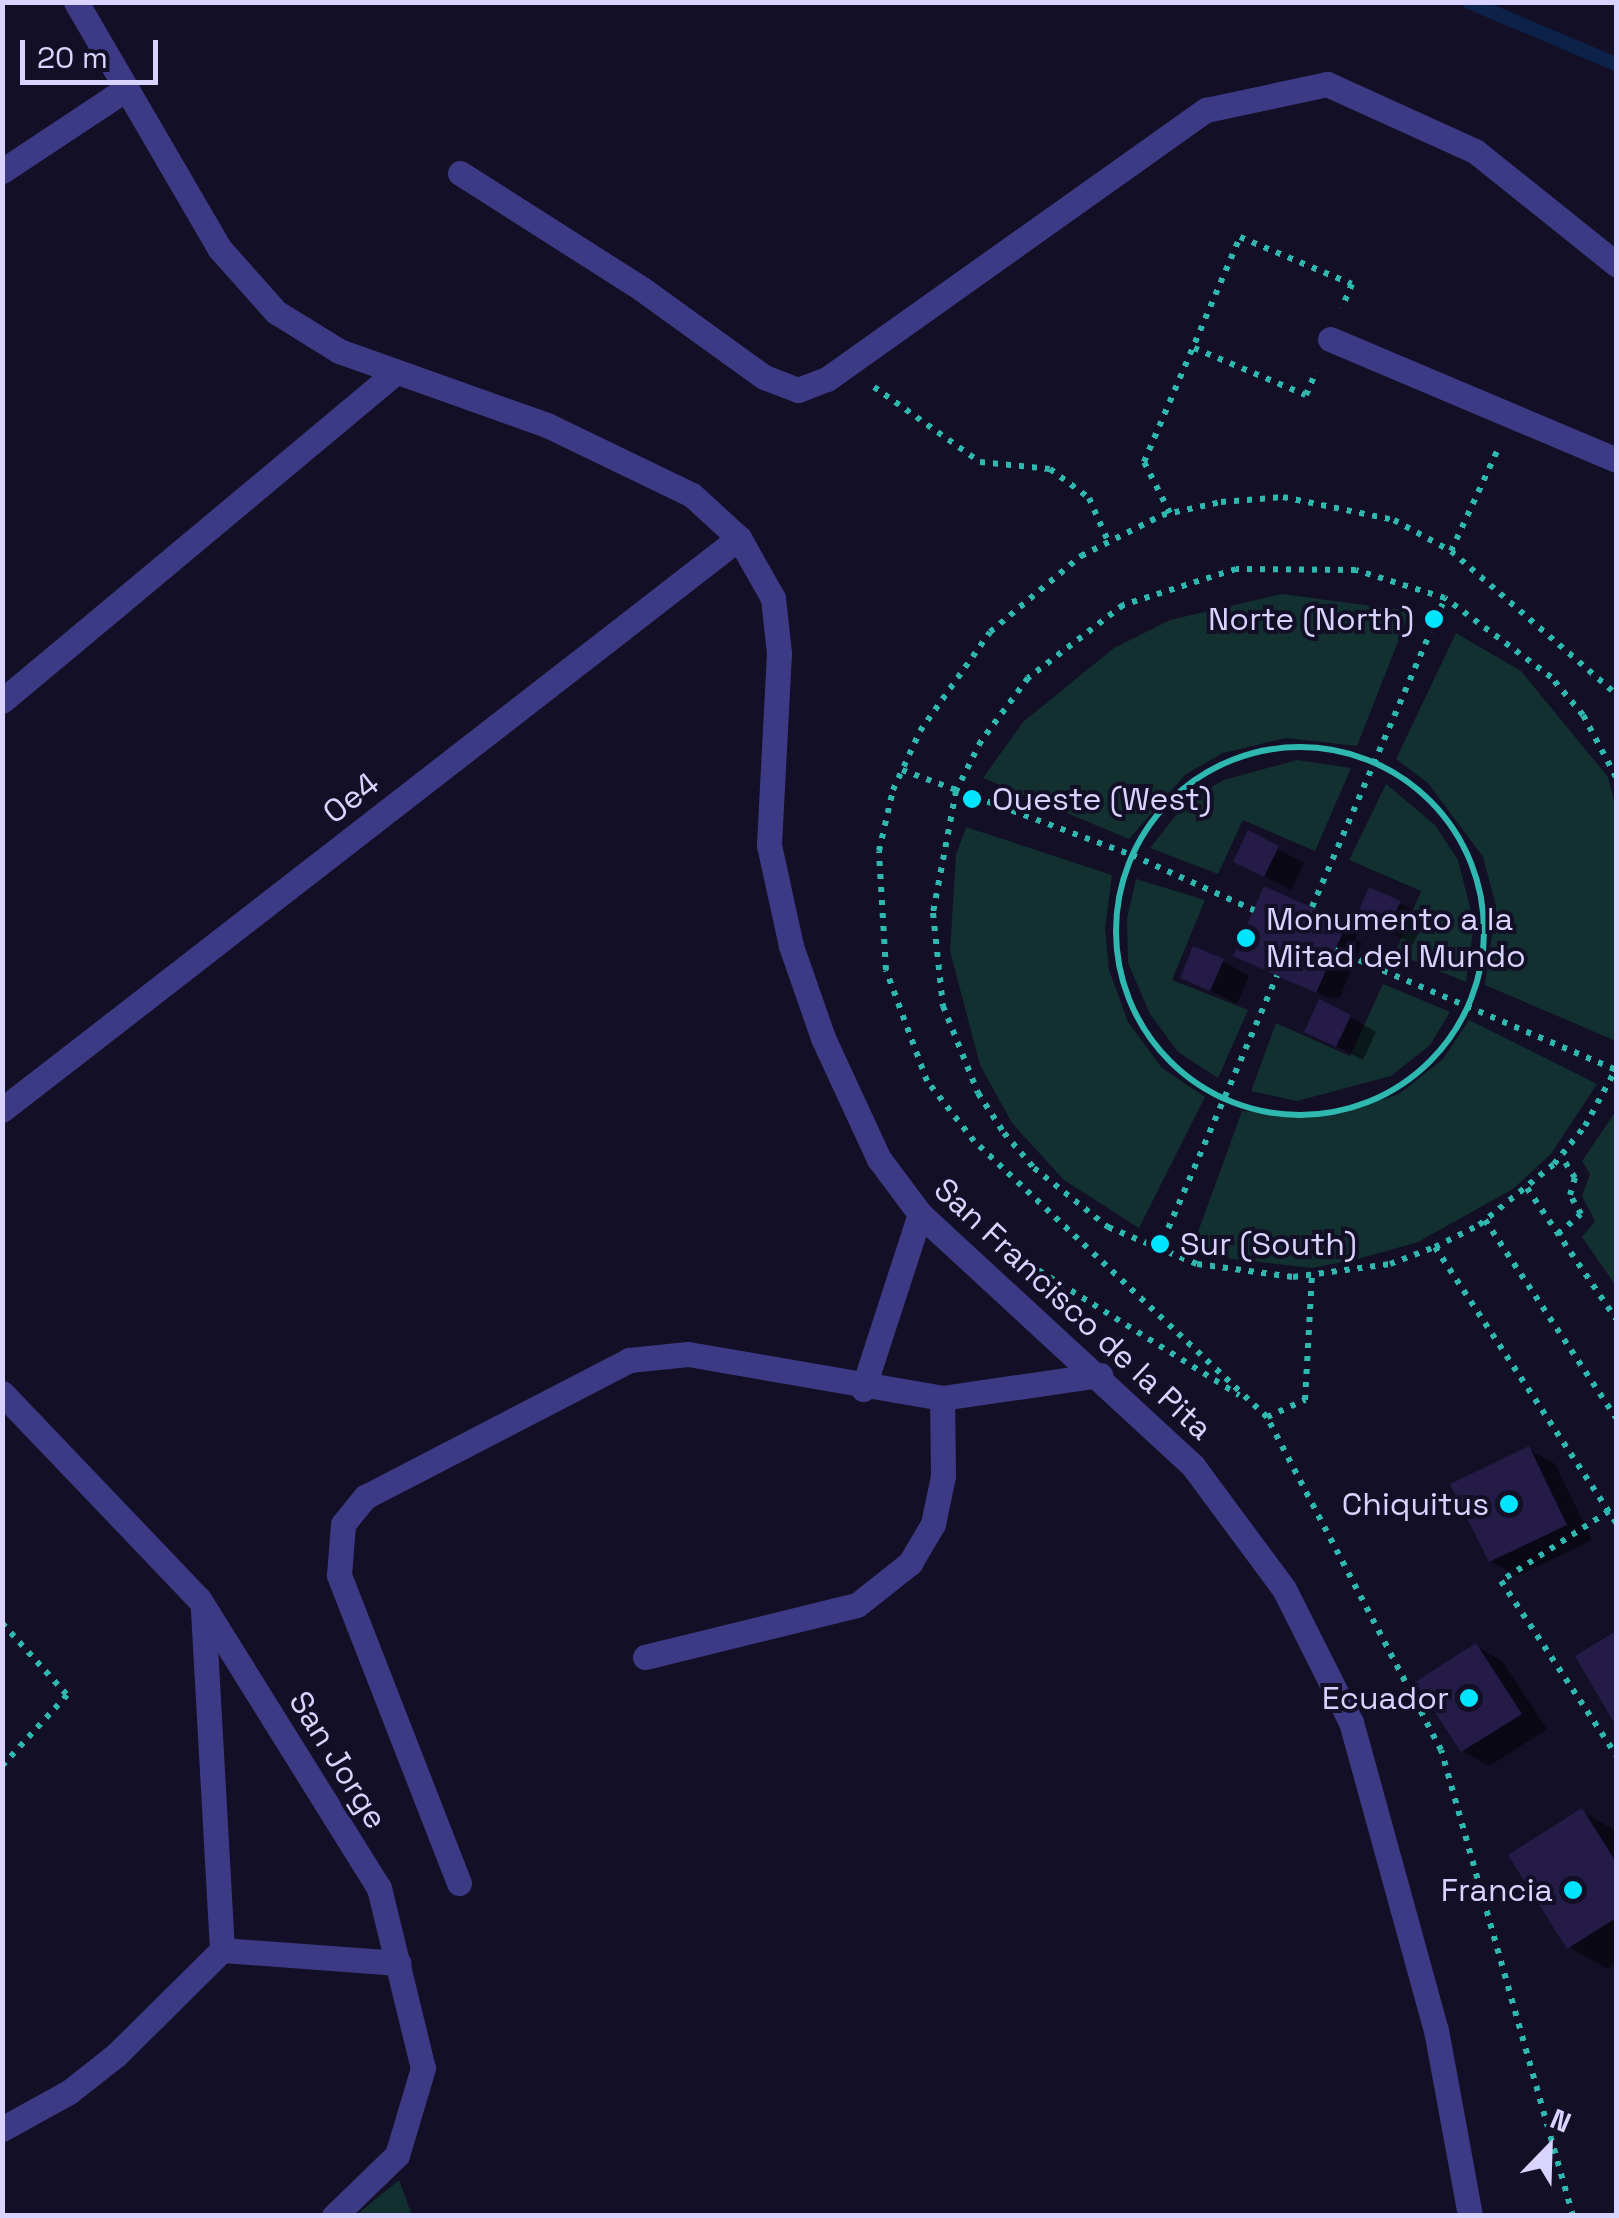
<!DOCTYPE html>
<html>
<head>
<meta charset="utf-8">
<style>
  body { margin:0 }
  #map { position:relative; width:1619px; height:2218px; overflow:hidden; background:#130f26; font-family:"Space Grotesk",sans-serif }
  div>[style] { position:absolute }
  .green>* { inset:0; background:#12302f }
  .shadow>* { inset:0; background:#0007 }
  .stream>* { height:14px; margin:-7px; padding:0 7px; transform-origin:7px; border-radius:7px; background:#0c2248 }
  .building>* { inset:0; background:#241b47 }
  .path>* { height:6px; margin-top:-3px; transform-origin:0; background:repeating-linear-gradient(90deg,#2fb8b0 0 5px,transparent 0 13px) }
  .path>.ring { margin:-3px; padding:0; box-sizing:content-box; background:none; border:6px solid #2fb8b0; border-radius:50% }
  .minor>* { height:25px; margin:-12.5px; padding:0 12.5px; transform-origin:12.5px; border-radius:12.5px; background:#3d3a85 }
  .dots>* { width:28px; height:28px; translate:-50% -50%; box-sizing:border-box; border:5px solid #130f26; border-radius:50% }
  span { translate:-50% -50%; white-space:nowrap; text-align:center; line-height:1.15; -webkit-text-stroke:8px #130f26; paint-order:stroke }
  .poi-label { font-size:32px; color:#d9d4ff }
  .right { translate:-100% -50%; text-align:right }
  .left { translate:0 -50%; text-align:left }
  .street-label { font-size:32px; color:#d9d4ff }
  .frame { position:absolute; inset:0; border:5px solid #d9d4ff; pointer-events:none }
  .north { position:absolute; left:1499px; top:2098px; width:100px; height:100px; -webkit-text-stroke:8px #130f26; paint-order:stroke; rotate:23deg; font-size:28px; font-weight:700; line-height:40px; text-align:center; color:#d9d4ff }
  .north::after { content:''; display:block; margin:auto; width:35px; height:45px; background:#d9d4ff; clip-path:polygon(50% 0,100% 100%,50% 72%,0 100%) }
  .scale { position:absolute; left:20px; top:40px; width:138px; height:45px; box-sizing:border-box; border:5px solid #d9d4ff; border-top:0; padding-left:12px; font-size:30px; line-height:35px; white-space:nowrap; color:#d9d4ff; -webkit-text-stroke:8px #130f26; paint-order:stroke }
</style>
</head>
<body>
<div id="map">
  <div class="green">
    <i style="clip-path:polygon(1282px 594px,1410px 611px,1357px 746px,1286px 738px,1223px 753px,1186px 774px,1129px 839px,983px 778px,1023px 722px,1114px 648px,1170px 620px)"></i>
    <i style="clip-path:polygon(1456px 633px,1521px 671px,1608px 777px,1616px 810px,1616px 1041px,1485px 985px,1496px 906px,1483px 857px,1428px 783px,1396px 759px)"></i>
    <i style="clip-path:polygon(1297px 760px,1351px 768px,1315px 851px,1243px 820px,1218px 874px,1150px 848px,1188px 800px,1224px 780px)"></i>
    <i style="clip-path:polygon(1386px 784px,1435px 825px,1458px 860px,1474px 923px,1466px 982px,1395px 953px,1421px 891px,1349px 860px)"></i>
    <i style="clip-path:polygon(966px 827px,1112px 875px,1105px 928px,1109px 970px,1128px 1022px,1162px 1068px,1205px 1097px,1139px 1228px,1064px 1180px,1012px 1123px,980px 1065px,950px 951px,956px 855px)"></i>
    <i style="clip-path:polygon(1136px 879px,1205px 900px,1172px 980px,1248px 1010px,1218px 1078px,1178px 1052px,1150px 1014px,1128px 963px,1127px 919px)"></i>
    <i style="clip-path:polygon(1383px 984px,1450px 1012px,1430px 1045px,1391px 1076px,1297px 1101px,1251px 1091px,1276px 1023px,1350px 1056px)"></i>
    <i style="clip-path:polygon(1469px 1020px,1597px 1084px,1551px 1154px,1513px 1189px,1418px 1242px,1358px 1259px,1312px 1268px,1190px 1254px,1242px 1111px,1333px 1116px,1399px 1094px,1443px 1059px)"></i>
    <i style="clip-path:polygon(1616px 1111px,1616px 1286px,1582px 1237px,1595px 1221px,1582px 1196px,1590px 1174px,1582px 1161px)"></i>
    <i style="clip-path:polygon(399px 2180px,412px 2215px,356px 2215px)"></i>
  </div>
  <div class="shadow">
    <i style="clip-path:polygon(1249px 834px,1304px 863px,1291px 890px,1236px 861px)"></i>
    <i style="clip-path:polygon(1265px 889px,1358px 932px,1355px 940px,1362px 943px,1340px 997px,1329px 998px,1249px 963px)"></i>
    <i style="clip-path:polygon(1400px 903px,1426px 918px,1413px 944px,1359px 916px)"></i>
    <i style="clip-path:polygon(1223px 961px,1249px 976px,1237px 1004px,1183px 977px)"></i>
    <i style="clip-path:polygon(1350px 1017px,1376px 1032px,1363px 1060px,1307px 1031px)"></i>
    <i style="clip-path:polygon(1529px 1449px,1555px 1464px,1592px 1540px,1517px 1576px,1490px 1561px)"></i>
    <i style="clip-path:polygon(1476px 1646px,1502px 1661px,1547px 1729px,1489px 1766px,1463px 1751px)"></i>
    <i style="clip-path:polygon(1582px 1811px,1616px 1831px,1616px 1964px,1608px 1969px,1569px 1947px)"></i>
  </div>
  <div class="stream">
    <i style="left:1469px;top:2px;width:160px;rotate:22.9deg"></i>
  </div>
  <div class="building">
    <i style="clip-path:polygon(1248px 830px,1279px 846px,1264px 877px,1233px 862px)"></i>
    <i style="clip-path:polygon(1264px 886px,1347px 923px,1316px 993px,1233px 956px)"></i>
    <i style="clip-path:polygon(1369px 887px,1401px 901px,1386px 931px,1356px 917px)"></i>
    <i style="clip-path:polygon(1193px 946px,1224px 959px,1210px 991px,1180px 978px)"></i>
    <i style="clip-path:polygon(1319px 999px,1351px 1015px,1336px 1047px,1304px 1032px)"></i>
    <i style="clip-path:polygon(1529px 1446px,1567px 1525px,1489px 1562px,1450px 1484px)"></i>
    <i style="clip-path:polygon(1616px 1631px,1616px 1726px,1575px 1656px)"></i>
    <i style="clip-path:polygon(1476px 1643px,1522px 1714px,1461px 1752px,1415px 1682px)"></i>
    <i style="clip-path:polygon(1582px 1808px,1616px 1862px,1616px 1918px,1567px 1949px,1508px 1855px)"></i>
  </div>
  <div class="path">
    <i style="left:1194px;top:348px;width:121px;rotate:22.8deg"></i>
    <i style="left:1306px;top:395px;width:26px;rotate:-67deg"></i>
    <i style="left:874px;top:387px;width:130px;rotate:35.3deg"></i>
    <i style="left:980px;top:462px;width:70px;rotate:5.7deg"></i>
    <i style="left:1050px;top:469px;width:49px;rotate:36.6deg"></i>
    <i style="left:1089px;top:498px;width:47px;rotate:66.2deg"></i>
    <i style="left:1170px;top:513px;width:57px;rotate:-117deg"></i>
    <i style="left:1144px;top:462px;width:245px;rotate:-66.9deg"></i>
    <i style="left:1240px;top:237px;width:121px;rotate:22.8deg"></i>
    <i style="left:1352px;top:284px;width:26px;rotate:113deg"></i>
    <i style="left:1451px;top:551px;width:115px;rotate:-65.2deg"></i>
    <i class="ring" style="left:1116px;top:747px;width:362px;height:362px"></i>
    <i style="left:902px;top:770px;width:245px;rotate:20.3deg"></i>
    <i style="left:1132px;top:855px;width:134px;rotate:24.3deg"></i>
    <i style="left:1616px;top:777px;width:70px;rotate:-118deg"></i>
    <i style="left:1583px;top:715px;width:50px;rotate:-130.1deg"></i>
    <i style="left:1551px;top:677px;width:132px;rotate:-143.3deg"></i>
    <i style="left:1445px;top:598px;width:93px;rotate:-162.5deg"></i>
    <i style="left:1356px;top:570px;width:120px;rotate:-179.5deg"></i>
    <i style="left:1236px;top:569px;width:119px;rotate:162.3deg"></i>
    <i style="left:1123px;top:605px;width:120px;rotate:142.5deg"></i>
    <i style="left:1028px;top:678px;width:79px;rotate:126.7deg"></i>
    <i style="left:981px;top:741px;width:56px;rotate:116.6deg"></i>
    <i style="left:956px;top:791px;width:124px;rotate:100.7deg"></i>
    <i style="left:933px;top:913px;width:94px;rotate:83.9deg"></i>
    <i style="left:943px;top:1006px;width:94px;rotate:68.1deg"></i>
    <i style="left:978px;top:1093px;width:48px;rotate:57deg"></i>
    <i style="left:1004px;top:1133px;width:46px;rotate:49.4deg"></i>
    <i style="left:1034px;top:1168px;width:95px;rotate:38.6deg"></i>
    <i style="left:1108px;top:1227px;width:96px;rotate:22.6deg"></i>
    <i style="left:1197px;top:1264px;width:97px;rotate:7.7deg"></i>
    <i style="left:1293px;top:1277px;width:98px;rotate:-7.6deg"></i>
    <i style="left:1390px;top:1264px;width:48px;rotate:-20.7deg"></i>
    <i style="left:1435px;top:1247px;width:49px;rotate:-26.6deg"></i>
    <i style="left:1479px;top:1225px;width:97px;rotate:-39.1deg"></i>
    <i style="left:1554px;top:1164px;width:49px;rotate:-50.8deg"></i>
    <i style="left:1585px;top:1126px;width:65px;rotate:-61.5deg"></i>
    <i style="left:1312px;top:907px;width:336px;rotate:-66.7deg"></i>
    <i style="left:1335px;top:950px;width:306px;rotate:23.1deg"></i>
    <i style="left:1527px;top:1188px;width:158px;rotate:55.8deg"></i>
    <i style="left:1485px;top:1220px;width:237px;rotate:56.5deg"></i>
    <i style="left:1558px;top:1234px;width:30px;rotate:-41deg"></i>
    <i style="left:1581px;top:1214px;width:22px;rotate:-120deg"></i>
    <i style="left:1570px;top:1195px;width:18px;rotate:-74deg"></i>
    <i style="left:1575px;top:1178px;width:26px;rotate:-122deg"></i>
    <i style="left:1435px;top:1247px;width:330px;rotate:56.7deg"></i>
    <i style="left:1158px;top:1252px;width:301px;rotate:-66.7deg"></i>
    <i style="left:1038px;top:1270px;width:237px;rotate:31.9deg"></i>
    <i style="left:1267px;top:1417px;width:42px;rotate:-24.1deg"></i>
    <i style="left:1305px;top:1400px;width:124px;rotate:-86.8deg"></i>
    <i style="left:1609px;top:1511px;width:129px;rotate:147.1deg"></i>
    <i style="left:1501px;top:1581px;width:209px;rotate:56.5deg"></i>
    <i style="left:2px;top:1623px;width:97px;rotate:47.9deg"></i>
    <i style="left:67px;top:1695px;width:96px;rotate:132.5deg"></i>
    <i style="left:1573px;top:2216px;width:484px;rotate:-105.8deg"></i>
    <i style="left:1441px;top:1750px;width:376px;rotate:-117.6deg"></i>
    <i style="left:1267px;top:1417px;width:403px;rotate:-136.7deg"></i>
    <i style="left:974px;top:1141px;width:76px;rotate:-128.1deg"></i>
    <i style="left:927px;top:1081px;width:118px;rotate:-110.3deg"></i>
    <i style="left:886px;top:970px;width:119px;rotate:-93.4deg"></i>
    <i style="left:879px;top:851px;width:63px;rotate:-77.1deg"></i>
    <i style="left:893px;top:790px;width:65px;rotate:-65.4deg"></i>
    <i style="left:920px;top:731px;width:121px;rotate:-54.7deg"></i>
    <i style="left:990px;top:632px;width:119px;rotate:-39.9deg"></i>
    <i style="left:1081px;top:556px;width:91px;rotate:-26.8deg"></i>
    <i style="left:1162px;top:515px;width:60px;rotate:-12.4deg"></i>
    <i style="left:1221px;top:502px;width:62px;rotate:-4.6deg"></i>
    <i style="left:1283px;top:497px;width:113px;rotate:11.7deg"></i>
    <i style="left:1394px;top:520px;width:65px;rotate:28.5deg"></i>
    <i style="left:1451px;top:551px;width:218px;rotate:40.9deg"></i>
  </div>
  <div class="minor">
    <i style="left:76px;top:2px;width:285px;rotate:59.8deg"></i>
    <i style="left:219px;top:248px;width:86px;rotate:48.3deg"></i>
    <i style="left:276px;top:312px;width:74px;rotate:31.8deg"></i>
    <i style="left:339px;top:351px;width:221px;rotate:19.6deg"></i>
    <i style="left:547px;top:425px;width:161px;rotate:25.8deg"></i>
    <i style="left:692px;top:495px;width:64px;rotate:42.5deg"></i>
    <i style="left:739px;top:538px;width:69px;rotate:60.5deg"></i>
    <i style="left:773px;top:598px;width:55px;rotate:83.8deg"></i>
    <i style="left:779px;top:653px;width:192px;rotate:93deg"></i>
    <i style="left:769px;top:845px;width:103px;rotate:77.7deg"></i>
    <i style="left:791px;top:946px;width:97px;rotate:70.8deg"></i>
    <i style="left:823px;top:1038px;width:133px;rotate:65.2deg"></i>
    <i style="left:879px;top:1159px;width:69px;rotate:53.3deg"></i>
    <i style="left:920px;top:1214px;width:372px;rotate:42.7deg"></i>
    <i style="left:1193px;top:1466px;width:153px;rotate:53.5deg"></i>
    <i style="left:1284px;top:1589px;width:149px;rotate:63.3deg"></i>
    <i style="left:1351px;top:1722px;width:320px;rotate:74.6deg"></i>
    <i style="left:1436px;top:2030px;width:189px;rotate:79.6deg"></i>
    <i style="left:2px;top:171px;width:149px;rotate:-33.5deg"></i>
    <i style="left:460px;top:173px;width:216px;rotate:32.5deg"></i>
    <i style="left:642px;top:289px;width:150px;rotate:35.8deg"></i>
    <i style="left:764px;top:377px;width:36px;rotate:21deg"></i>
    <i style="left:798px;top:390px;width:31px;rotate:-21deg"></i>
    <i style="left:827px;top:379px;width:465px;rotate:-35.4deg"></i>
    <i style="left:1206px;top:110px;width:124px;rotate:-12.1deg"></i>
    <i style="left:1327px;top:84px;width:162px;rotate:24.4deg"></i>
    <i style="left:1475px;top:151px;width:181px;rotate:38.7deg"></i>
    <i style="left:1330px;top:339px;width:311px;rotate:22.9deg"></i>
    <i style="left:2px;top:701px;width:513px;rotate:-39.86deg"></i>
    <i style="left:2px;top:1110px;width:933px;rotate:-37.82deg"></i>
    <i style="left:863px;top:1389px;width:184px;rotate:-72deg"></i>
    <i style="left:2px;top:1393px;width:285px;rotate:46.3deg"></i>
    <i style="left:199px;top:1599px;width:340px;rotate:58.1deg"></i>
    <i style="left:379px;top:1888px;width:185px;rotate:76.3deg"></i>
    <i style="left:423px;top:2068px;width:91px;rotate:106.6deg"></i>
    <i style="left:397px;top:2155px;width:88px;rotate:135.9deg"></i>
    <i style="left:645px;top:1657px;width:218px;rotate:-13.8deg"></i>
    <i style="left:857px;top:1605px;width:68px;rotate:-38.4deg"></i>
    <i style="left:910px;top:1563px;width:45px;rotate:-59.5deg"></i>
    <i style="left:933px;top:1524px;width:49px;rotate:-78.2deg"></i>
    <i style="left:943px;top:1476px;width:78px;rotate:-90.7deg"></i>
    <i style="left:942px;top:1398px;width:160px;rotate:-8.3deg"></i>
    <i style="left:459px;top:1883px;width:331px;rotate:-111.3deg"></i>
    <i style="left:339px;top:1575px;width:51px;rotate:-85.5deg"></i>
    <i style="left:343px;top:1524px;width:35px;rotate:-51deg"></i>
    <i style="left:365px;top:1497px;width:297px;rotate:-27.4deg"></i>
    <i style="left:629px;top:1360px;width:59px;rotate:-5.8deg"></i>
    <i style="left:688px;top:1354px;width:258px;rotate:9.8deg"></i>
    <i style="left:222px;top:1950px;width:177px;rotate:4.2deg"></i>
    <i style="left:2px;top:2129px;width:77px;rotate:-28.9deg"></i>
    <i style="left:69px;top:2092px;width:60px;rotate:-38.2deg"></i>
    <i style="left:116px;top:2055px;width:149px;rotate:-44.7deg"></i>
    <i style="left:222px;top:1950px;width:343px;rotate:-93.2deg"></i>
  </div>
  <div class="dots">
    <i style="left:1434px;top:619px;background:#00e5ff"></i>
    <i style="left:972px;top:799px;background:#00e5ff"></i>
    <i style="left:1246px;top:938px;background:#00e5ff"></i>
    <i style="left:1160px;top:1244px;background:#00e5ff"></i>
    <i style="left:1509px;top:1504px;background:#00e5ff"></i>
    <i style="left:1469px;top:1698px;background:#00e5ff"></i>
    <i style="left:1573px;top:1890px;background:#00e5ff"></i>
  </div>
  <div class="poi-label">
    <span class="right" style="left:1414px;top:619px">Norte (North)</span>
    <span class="left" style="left:992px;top:799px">Oueste (West)</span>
    <span class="left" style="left:1266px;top:938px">Monumento a la<br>Mitad del Mundo</span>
    <span class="left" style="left:1180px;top:1244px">Sur (South)</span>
    <span class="right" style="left:1489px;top:1504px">Chiquitus</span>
    <span class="right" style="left:1449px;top:1698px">Ecuador</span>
    <span class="right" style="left:1553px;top:1890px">Francia</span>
  </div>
  <div class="street-label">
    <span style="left:351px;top:798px;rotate:-38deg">Oe4</span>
    <span style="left:1073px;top:1309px;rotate:43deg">San Francisco de la Pita</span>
    <span style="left:338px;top:1760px;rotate:58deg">San Jorge</span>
  </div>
  <div class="frame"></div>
  <div class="north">N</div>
  <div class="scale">20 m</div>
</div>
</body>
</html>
